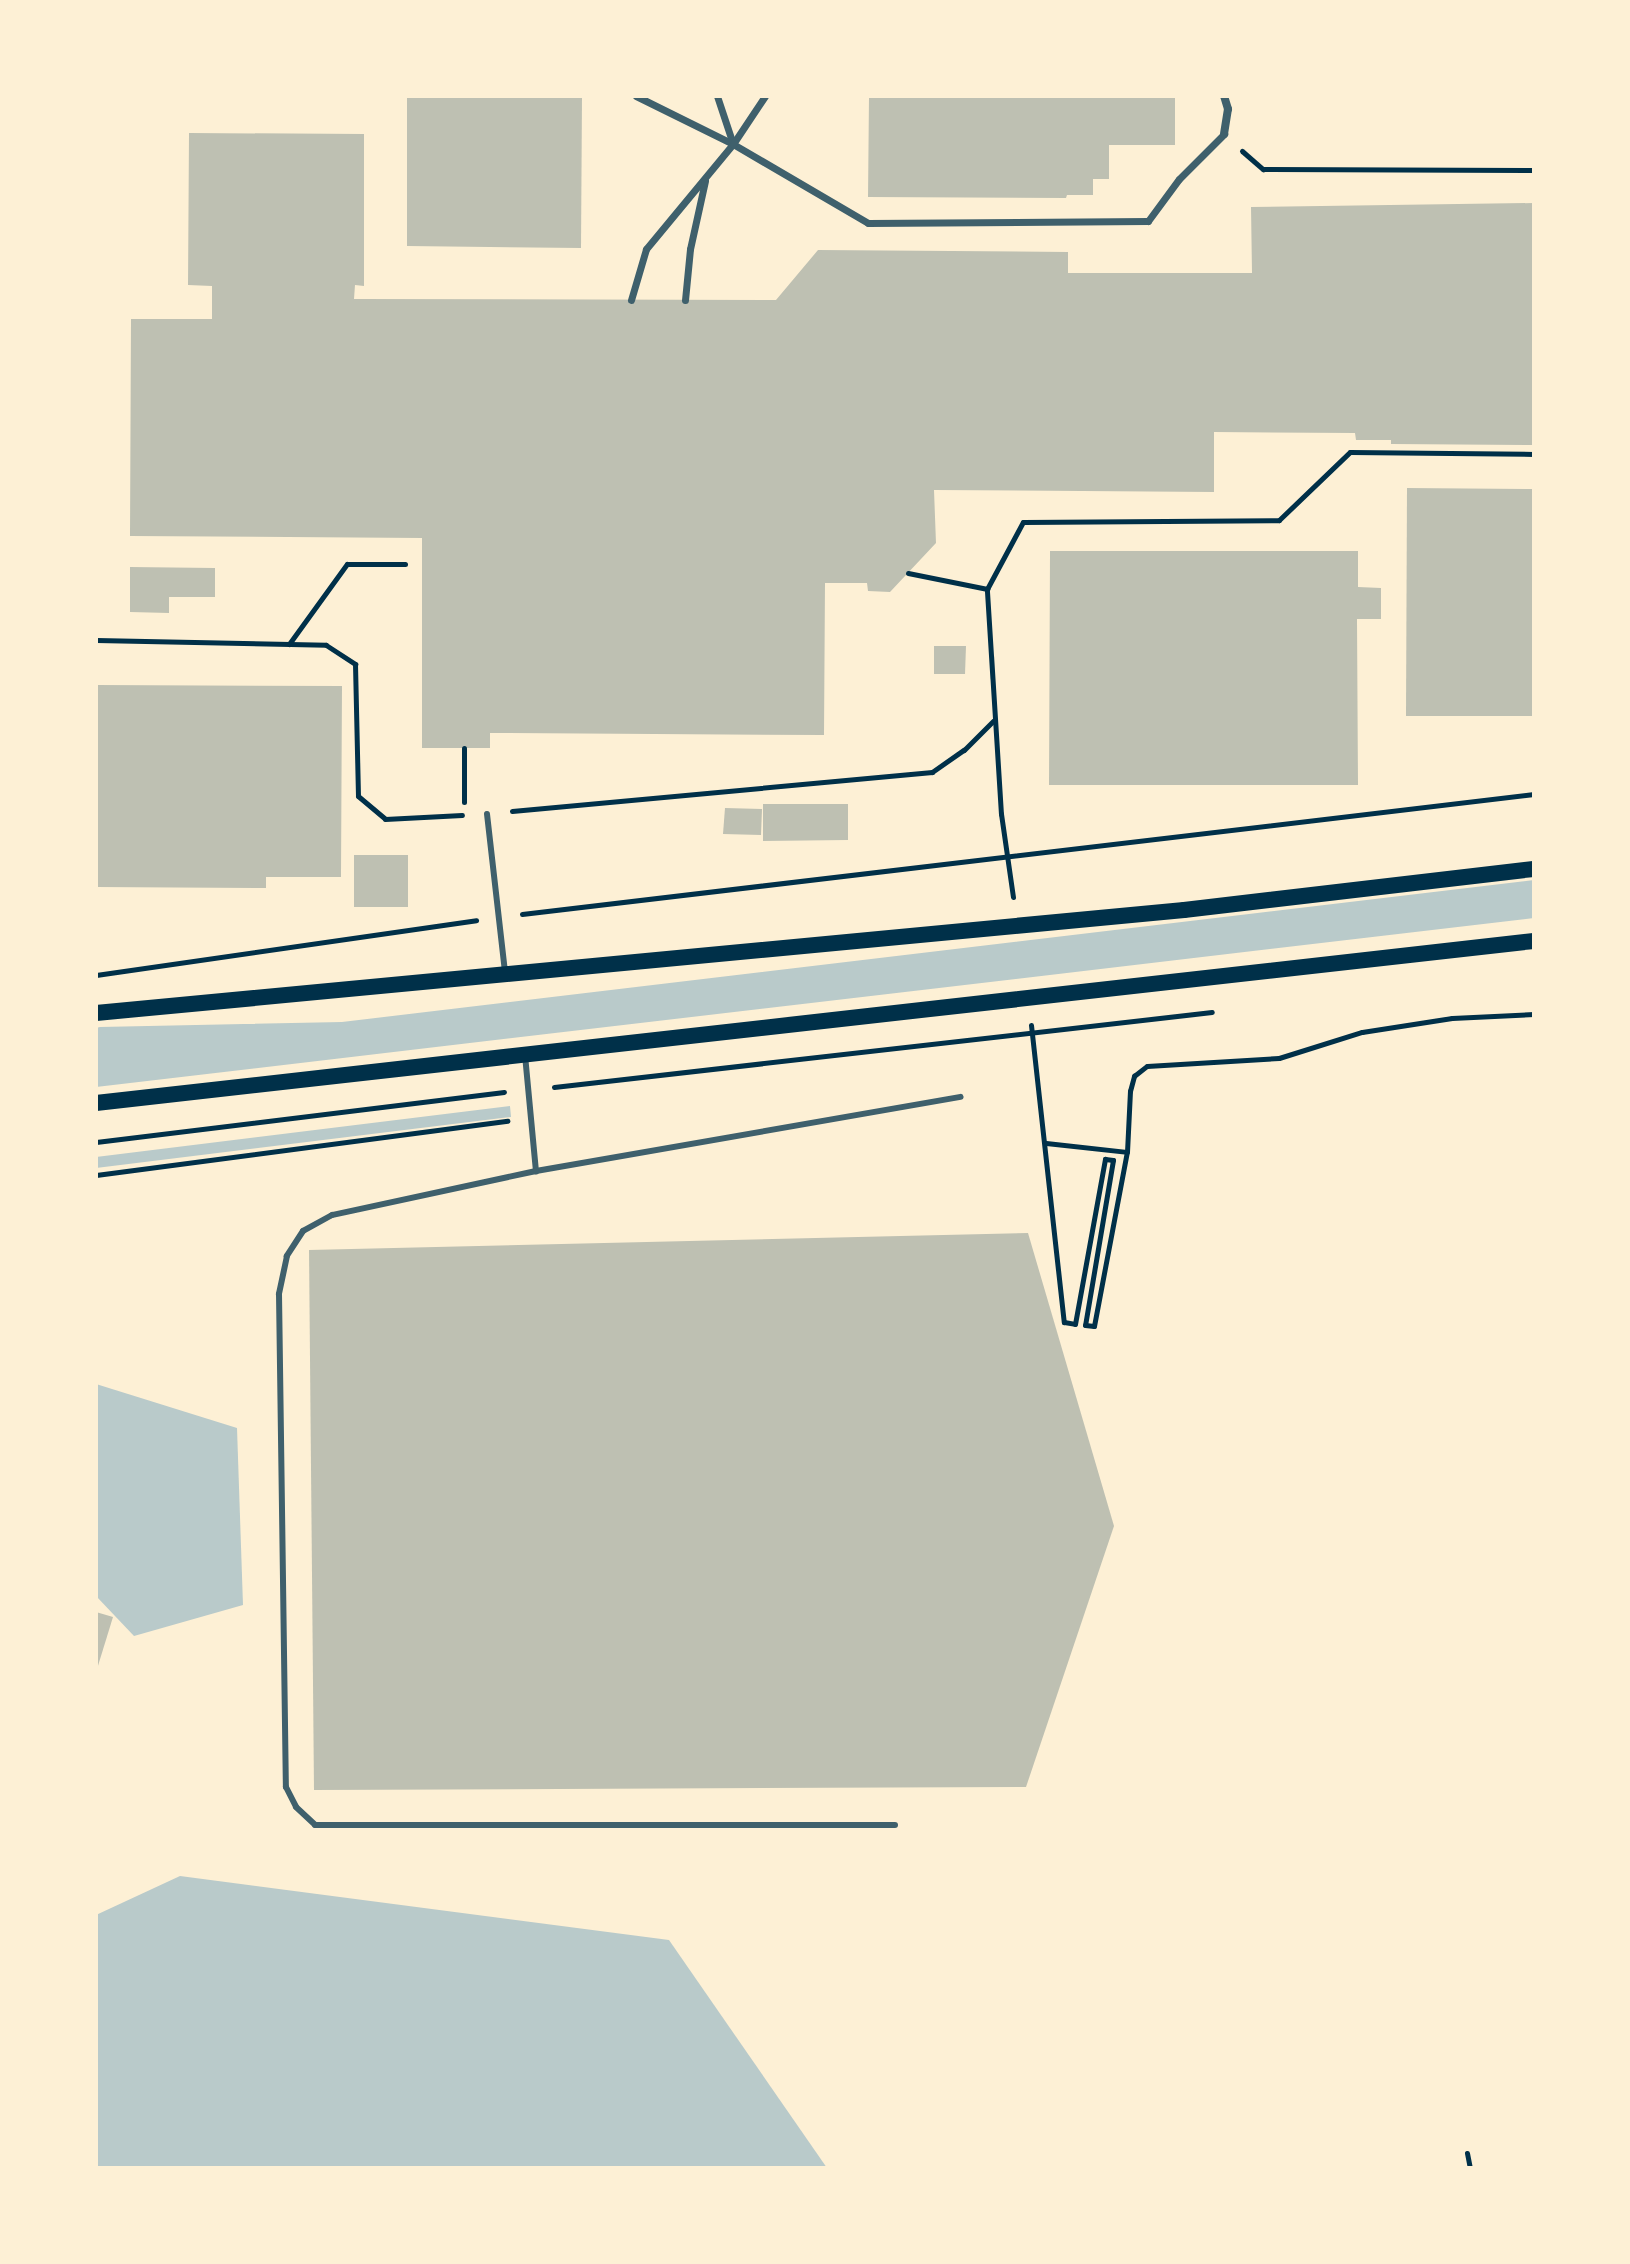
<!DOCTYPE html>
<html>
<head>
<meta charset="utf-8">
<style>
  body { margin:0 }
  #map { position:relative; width:1630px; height:2264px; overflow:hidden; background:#fdf0d5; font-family:Quicksand,sans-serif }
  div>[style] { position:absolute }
  .green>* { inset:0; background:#b9caca }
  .building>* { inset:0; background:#bec0b2 }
  .path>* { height:5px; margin:-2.5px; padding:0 2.5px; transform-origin:2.5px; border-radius:2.5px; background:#003049 }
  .service>* { height:6px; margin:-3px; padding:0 3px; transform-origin:3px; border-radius:3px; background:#3f606c }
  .pedestrian>* { height:7px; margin:-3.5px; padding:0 3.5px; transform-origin:3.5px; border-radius:3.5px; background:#3f606c }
  .minor>* { height:8px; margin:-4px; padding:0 4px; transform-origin:4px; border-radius:4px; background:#3f606c }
  .secondary>* { height:16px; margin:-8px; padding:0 8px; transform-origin:8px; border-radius:8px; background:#003049 }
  span { translate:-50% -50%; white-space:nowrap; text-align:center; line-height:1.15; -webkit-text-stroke:8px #fdf0d5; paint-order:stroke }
  .frame { position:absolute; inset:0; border:98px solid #fdf0d5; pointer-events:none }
</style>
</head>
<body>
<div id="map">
  <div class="green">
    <i style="clip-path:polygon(1534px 880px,1534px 918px,96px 1087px,96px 1028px,100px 1027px,342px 1022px)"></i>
    <i style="clip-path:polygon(510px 1106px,511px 1117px,96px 1168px,96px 1157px)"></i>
    <i style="clip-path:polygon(96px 1384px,237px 1428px,243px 1605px,134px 1636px,96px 1596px)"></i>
    <i style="clip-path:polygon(180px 1876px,669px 1940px,827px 2168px,96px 2168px,96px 1915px)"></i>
  </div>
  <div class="building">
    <i style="clip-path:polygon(407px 96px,582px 96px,581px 248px,407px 246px)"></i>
    <i style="clip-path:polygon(869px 96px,1175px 96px,1175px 145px,1109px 145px,1109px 179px,1093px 179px,1093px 195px,1067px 195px,1066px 198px,868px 197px)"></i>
    <i style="clip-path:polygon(189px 133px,364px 134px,364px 286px,355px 285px,354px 299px,776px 300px,818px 250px,1068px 252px,1068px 273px,1252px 273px,1251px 207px,1534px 203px,1534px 445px,1391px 444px,1391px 440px,1356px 440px,1355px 433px,1214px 432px,1214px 492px,934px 490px,936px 543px,890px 592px,868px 591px,867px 583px,825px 583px,824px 735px,490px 733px,490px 748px,422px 748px,422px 538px,130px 536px,131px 319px,212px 319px,212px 286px,188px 285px)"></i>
    <i style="clip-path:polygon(1407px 488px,1534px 489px,1534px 716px,1406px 716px)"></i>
    <i style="clip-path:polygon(1050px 551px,1358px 551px,1358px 587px,1381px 588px,1381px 619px,1357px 619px,1358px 785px,1049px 785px)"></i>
    <i style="clip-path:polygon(130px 567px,215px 568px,215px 597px,169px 597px,169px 613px,130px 612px)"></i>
    <i style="clip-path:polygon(934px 646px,966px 646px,965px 674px,934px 674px)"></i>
    <i style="clip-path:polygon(96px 685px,342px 686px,341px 877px,266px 877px,266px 888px,96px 887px)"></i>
    <i style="clip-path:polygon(763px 804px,848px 804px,848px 840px,763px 841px)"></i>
    <i style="clip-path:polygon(725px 808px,762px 809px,761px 835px,723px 834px)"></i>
    <i style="clip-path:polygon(354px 855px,408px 855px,408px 907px,354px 907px)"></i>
    <i style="clip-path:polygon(1028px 1233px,1114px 1526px,1026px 1787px,314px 1790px,309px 1250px)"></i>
    <i style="clip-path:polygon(96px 1612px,113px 1617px,97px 1669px,96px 1668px)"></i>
  </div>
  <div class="path">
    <i style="left:1242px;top:151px;width:28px;rotate:41deg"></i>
    <i style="left:1263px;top:169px;width:271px;rotate:0.2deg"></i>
    <i style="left:908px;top:573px;width:81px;rotate:11.4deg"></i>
    <i style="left:96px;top:640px;width:230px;rotate:1.2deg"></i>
    <i style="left:326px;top:645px;width:35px;rotate:33deg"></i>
    <i style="left:355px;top:664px;width:132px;rotate:88.7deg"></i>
    <i style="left:358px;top:796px;width:35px;rotate:40deg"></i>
    <i style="left:385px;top:819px;width:77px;rotate:-3deg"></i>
    <i style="left:289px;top:644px;width:99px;rotate:-54.1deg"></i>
    <i style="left:347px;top:564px;width:58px"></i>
    <i style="left:464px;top:802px;width:54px;rotate:-90deg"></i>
    <i style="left:512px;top:811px;width:422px;rotate:-5.3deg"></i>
    <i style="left:932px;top:772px;width:39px;rotate:-35deg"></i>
    <i style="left:964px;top:750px;width:41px;rotate:-45deg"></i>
    <i style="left:1013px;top:897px;width:84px;rotate:-98.2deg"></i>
    <i style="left:1001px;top:814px;width:225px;rotate:-93.6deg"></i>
    <i style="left:987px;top:589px;width:76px;rotate:-61.8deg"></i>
    <i style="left:1023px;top:522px;width:256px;rotate:-0.4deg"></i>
    <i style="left:1279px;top:520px;width:98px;rotate:-43.8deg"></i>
    <i style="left:1350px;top:452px;width:184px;rotate:0.6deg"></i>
    <i style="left:522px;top:914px;width:1019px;rotate:-6.76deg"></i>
    <i style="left:96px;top:975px;width:384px;rotate:-8.2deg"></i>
    <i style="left:1031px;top:1025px;width:299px;rotate:83.7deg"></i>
    <i style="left:1064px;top:1322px;width:11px;rotate:10deg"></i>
    <i style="left:1075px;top:1324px;width:168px;rotate:-79.7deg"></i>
    <i style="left:1105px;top:1159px;width:8px;rotate:7deg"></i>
    <i style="left:1113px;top:1160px;width:167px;rotate:99.6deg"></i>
    <i style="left:1085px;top:1325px;width:9px;rotate:6deg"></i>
    <i style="left:1094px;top:1326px;width:177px;rotate:-79.3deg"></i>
    <i style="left:1127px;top:1152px;width:61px;rotate:-87.2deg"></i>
    <i style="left:1130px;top:1091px;width:16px;rotate:-75deg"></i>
    <i style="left:1134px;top:1076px;width:16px;rotate:-38deg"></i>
    <i style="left:1147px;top:1066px;width:132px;rotate:-3.5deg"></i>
    <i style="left:1279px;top:1058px;width:87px;rotate:-17.4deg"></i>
    <i style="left:1362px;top:1032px;width:91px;rotate:-8.8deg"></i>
    <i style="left:1452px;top:1018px;width:82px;rotate:-2.8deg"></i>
    <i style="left:554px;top:1087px;width:662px;rotate:-6.5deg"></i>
    <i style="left:96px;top:1142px;width:411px;rotate:-7deg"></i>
    <i style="left:1046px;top:1143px;width:81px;rotate:6.3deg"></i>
    <i style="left:96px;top:1175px;width:415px;rotate:-7.5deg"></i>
    <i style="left:1467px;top:2153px;width:15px;rotate:79deg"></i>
  </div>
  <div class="service">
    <i style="left:487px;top:814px;width:160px;rotate:83.5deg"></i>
    <i style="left:525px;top:1055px;width:117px;rotate:84.6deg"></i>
    <i style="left:536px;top:1171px;width:431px;rotate:-9.9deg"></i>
    <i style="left:536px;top:1171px;width:209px;rotate:167.8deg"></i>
    <i style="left:332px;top:1215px;width:33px;rotate:151deg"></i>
    <i style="left:303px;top:1231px;width:30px;rotate:123deg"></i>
    <i style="left:287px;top:1256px;width:39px;rotate:102deg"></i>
    <i style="left:279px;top:1294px;width:493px;rotate:89.2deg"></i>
    <i style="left:286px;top:1787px;width:22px;rotate:63deg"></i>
    <i style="left:296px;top:1807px;width:26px;rotate:43deg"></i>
    <i style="left:315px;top:1825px;width:580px"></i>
  </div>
  <div class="pedestrian">
    <i style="left:636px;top:96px;width:108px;rotate:26.3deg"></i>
    <i style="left:733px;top:144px;width:156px;rotate:30.3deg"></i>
    <i style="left:868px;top:223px;width:280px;rotate:-0.4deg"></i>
    <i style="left:1148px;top:221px;width:52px;rotate:-53.6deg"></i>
    <i style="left:1179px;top:179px;width:64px;rotate:-45deg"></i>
    <i style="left:717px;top:96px;width:51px;rotate:71.6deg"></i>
    <i style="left:631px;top:300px;width:53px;rotate:-73.6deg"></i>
    <i style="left:646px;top:249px;width:136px;rotate:-50.4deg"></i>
    <i style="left:733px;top:144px;width:58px;rotate:-56.3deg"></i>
    <i style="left:685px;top:300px;width:51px;rotate:-84.4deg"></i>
    <i style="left:690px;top:249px;width:70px;rotate:-77.6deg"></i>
  </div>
  <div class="minor">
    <i style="left:1224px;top:134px;width:25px;rotate:-81deg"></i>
    <i style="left:1228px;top:109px;width:14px;rotate:-107deg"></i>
  </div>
  <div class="secondary">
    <i style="left:96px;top:1013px;width:1093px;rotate:-5.41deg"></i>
    <i style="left:1184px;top:910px;width:352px;rotate:-6.7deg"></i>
    <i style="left:96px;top:1103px;width:1447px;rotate:-6.43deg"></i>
  </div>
  <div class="frame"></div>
</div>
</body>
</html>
